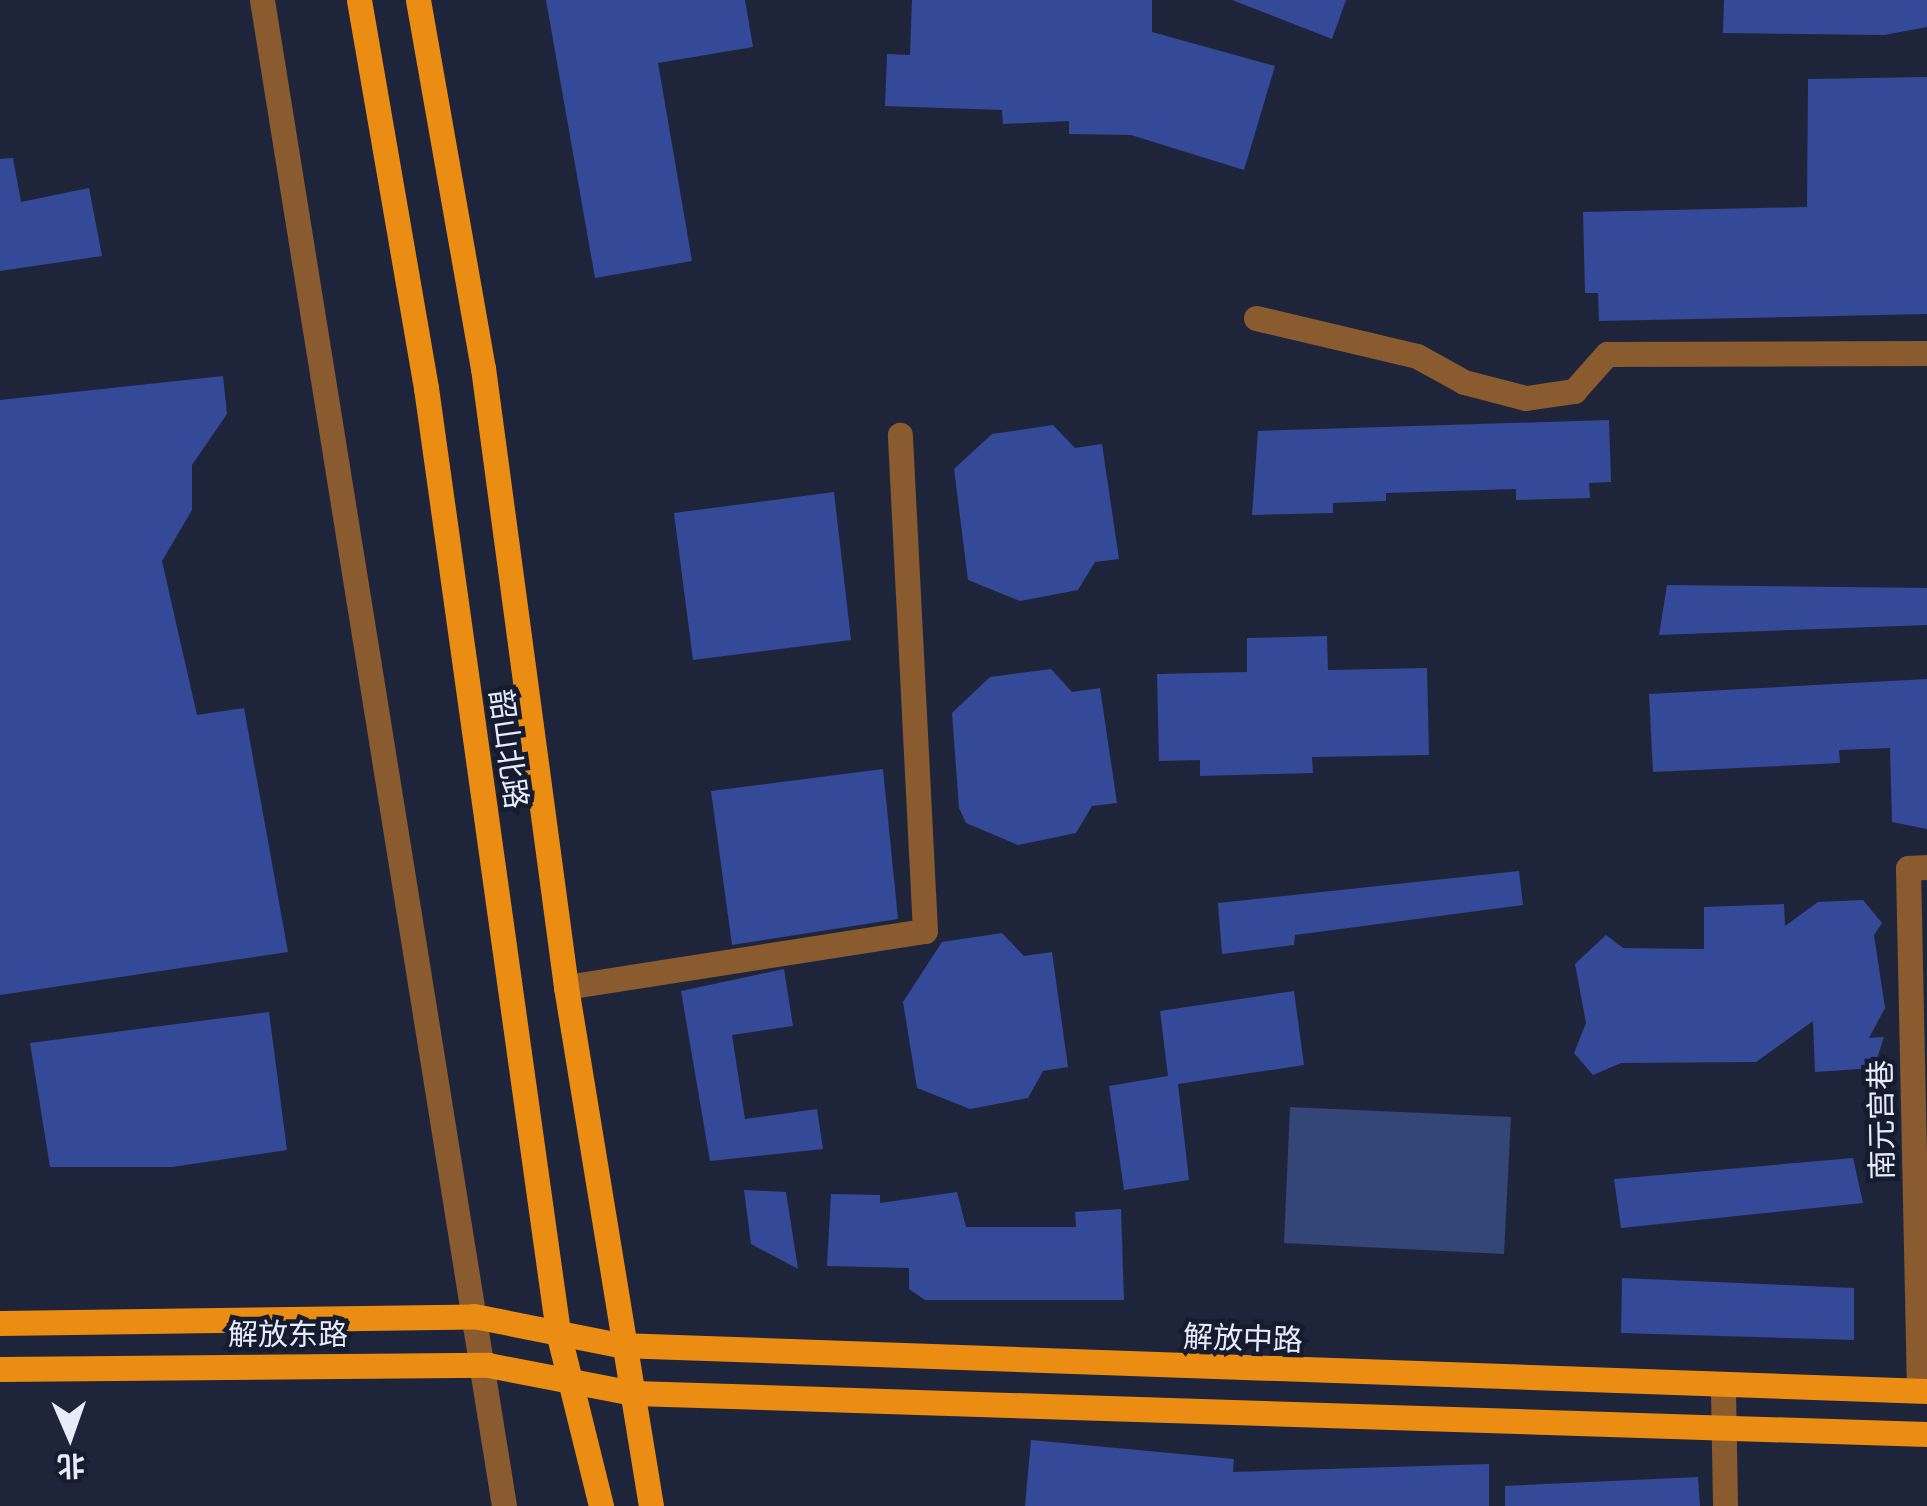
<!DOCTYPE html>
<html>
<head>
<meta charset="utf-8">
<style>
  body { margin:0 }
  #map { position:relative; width:1927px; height:1506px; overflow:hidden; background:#1e253a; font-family:"Public Sans","Noto Sans SC",sans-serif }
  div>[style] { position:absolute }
  .green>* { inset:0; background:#344578 }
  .building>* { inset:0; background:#344997 }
  .minor>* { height:25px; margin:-12.5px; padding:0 12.5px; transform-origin:12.5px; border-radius:12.5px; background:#895b2e }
  .major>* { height:25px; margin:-12.5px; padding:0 12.5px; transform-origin:12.5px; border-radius:12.5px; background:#ec8d13 }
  span { translate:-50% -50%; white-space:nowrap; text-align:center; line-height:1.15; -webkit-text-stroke:9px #151c2f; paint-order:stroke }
  .street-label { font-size:30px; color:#e6ecfa }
  .north { position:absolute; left:20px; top:1386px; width:100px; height:100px; -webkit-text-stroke:8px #151c2f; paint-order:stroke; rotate:178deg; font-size:28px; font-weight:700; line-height:40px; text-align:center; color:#e6ecfa }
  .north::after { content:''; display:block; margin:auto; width:35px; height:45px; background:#e6ecfa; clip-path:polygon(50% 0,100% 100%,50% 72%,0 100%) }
</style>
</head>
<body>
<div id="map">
  <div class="green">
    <i style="clip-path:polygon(1290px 1107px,1511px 1117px,1504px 1254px,1284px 1243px)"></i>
  </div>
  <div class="building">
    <i style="clip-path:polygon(546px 0,745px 0,753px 47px,658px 63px,692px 261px,595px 278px)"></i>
    <i style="clip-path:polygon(912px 0,1152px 0,1152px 32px,1275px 66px,1244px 170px,1131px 135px,1069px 134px,1069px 121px,1003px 124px,1002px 110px,885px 106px,887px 54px,910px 55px)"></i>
    <i style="clip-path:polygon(1232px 0,1346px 0,1332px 39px)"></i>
    <i style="clip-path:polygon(1724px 0,1927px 0,1927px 27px,1884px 35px,1723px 33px)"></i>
    <i style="clip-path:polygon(1927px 77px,1927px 314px,1599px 321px,1598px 293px,1585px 293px,1583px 212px,1807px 207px,1808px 79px)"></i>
    <i style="clip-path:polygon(13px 158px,21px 202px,89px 188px,102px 256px,0 271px,0 159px)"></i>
    <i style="clip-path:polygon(223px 376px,227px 414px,192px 465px,192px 510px,162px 561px,197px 715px,244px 708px,288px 952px,0 995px,0 400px)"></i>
    <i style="clip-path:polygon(1609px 420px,1611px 482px,1589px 483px,1590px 498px,1516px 500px,1516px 489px,1386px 493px,1386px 501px,1333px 503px,1333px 513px,1252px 515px,1258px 431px)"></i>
    <i style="clip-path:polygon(1053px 425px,1075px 448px,1102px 444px,1119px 559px,1095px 562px,1078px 590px,1020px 601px,968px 580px,954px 469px,992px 434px)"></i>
    <i style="clip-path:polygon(834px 492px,851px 640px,693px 660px,674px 513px)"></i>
    <i style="clip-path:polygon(1667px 585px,1927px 588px,1927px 625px,1659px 635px)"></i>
    <i style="clip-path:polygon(1327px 636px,1328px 670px,1427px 668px,1429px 755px,1312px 757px,1313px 773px,1200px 776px,1200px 760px,1159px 761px,1157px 674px,1247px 672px,1247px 638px)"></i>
    <i style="clip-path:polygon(1051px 669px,1072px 692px,1100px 688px,1117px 803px,1092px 806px,1076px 833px,1018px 845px,966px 823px,959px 808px,952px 713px,990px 677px)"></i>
    <i style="clip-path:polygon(1927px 679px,1927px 829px,1892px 822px,1890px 748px,1839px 750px,1840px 763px,1653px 772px,1649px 694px)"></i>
    <i style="clip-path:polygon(883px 769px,898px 919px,732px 945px,711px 791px)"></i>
    <i style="clip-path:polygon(1519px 871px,1523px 905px,1295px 935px,1294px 945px,1222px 954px,1218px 903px)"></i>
    <i style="clip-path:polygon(1863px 900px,1882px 923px,1874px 935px,1885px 1008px,1869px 1038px,1884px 1037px,1874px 1068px,1815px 1072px,1813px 1021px,1756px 1062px,1621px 1063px,1593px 1075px,1574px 1053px,1586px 1023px,1575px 964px,1606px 935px,1623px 948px,1704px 949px,1704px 907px,1784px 904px,1785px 926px,1818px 902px)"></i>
    <i style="clip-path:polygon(1002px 933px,1024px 956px,1052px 952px,1068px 1067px,1043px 1071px,1028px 1098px,970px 1109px,917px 1088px,903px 1002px,942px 942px)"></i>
    <i style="clip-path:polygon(784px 969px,793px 1026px,732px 1035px,745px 1119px,817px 1109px,823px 1149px,710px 1161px,681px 991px)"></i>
    <i style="clip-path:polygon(1294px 991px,1304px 1065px,1178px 1084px,1189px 1180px,1124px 1190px,1109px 1086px,1168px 1076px,1160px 1011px)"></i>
    <i style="clip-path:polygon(269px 1012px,287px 1150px,172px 1167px,50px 1167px,30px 1043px)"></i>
    <i style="clip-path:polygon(1853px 1158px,1863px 1203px,1621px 1228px,1614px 1179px)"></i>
    <i style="clip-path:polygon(744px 1190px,786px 1192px,798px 1269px,751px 1244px)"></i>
    <i style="clip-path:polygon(957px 1192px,966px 1227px,1076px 1227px,1075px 1212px,1121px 1209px,1124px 1300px,925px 1300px,909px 1289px,909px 1268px,827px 1266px,831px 1194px,880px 1195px,880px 1203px)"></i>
    <i style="clip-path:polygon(1622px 1278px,1854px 1288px,1854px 1340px,1621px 1333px)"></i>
    <i style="clip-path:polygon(1031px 1440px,1234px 1459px,1233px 1472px,1489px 1464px,1489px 1506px,1025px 1506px)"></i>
    <i style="clip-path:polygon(1698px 1477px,1700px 1506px,1505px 1506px,1505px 1486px)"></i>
  </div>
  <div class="minor">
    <i style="left:262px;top:0;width:1525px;rotate:80.87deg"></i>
    <i style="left:1256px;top:318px;width:165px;rotate:13.3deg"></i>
    <i style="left:1417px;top:356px;width:54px;rotate:29deg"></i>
    <i style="left:1464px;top:382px;width:64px;rotate:14.5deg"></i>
    <i style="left:1526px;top:398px;width:49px;rotate:-8.3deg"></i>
    <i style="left:1574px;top:391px;width:50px;rotate:-48.3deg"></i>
    <i style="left:1607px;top:354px;width:320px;rotate:-0.2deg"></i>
    <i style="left:566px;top:987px;width:363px;rotate:-8.9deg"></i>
    <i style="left:925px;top:931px;width:497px;rotate:-92.9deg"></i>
    <i style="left:1723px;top:1390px;width:116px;rotate:89deg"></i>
    <i style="left:1919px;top:1390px;width:522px;rotate:-91.21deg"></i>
    <i style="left:1908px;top:868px;width:19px;rotate:-3deg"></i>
  </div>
  <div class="major">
    <i style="left:359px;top:0;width:394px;rotate:80.2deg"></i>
    <i style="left:426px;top:388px;width:953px;rotate:82.04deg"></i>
    <i style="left:558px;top:1332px;width:179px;rotate:76.1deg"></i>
    <i style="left:418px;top:0;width:374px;rotate:80deg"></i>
    <i style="left:483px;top:368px;width:625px;rotate:82.36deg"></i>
    <i style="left:566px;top:987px;width:526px;rotate:80.7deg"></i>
    <i style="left:0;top:1323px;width:474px;rotate:-0.8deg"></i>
    <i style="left:474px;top:1316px;width:148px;rotate:11.3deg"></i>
    <i style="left:619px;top:1345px;width:1309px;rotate:2.01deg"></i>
    <i style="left:0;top:1369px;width:488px;rotate:-0.5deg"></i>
    <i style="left:488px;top:1365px;width:149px;rotate:10.9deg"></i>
    <i style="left:634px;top:1393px;width:1294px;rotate:1.82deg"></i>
  </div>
  <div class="street-label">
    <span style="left:509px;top:749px;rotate:82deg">韶山北路</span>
    <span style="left:1881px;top:1120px;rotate:-91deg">南元宫巷</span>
    <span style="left:288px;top:1334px">解放东路</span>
    <span style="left:1243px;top:1338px;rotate:2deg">解放中路</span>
  </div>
  <div class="north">北</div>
</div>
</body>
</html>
